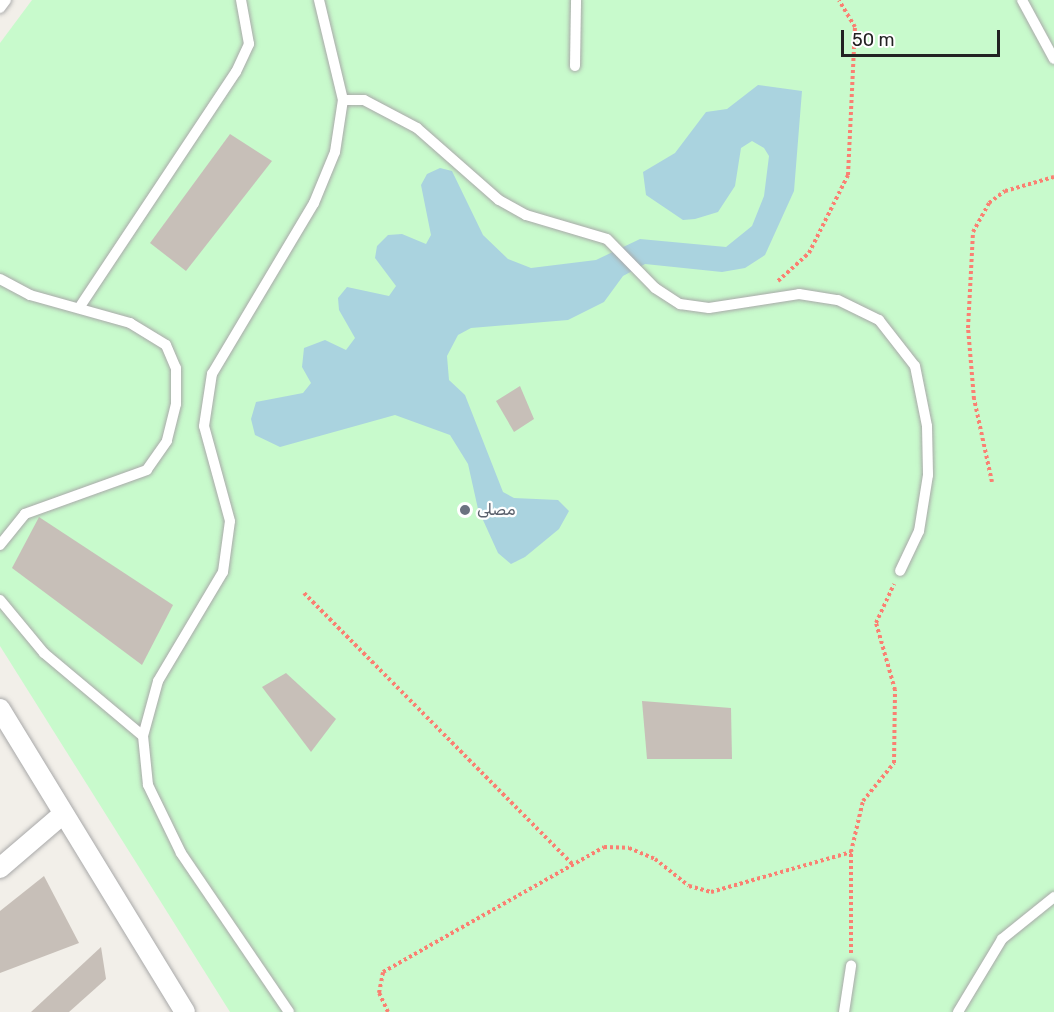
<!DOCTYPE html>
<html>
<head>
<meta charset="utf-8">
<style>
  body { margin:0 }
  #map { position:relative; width:1054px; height:1012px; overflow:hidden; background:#f2efe9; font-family:Rubik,"Noto Naskh Arabic",sans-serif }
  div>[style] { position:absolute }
  .park>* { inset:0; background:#c8facc }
  .water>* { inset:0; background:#aad3df }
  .building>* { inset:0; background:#c7bfb8 }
  .path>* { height:4px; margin-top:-2px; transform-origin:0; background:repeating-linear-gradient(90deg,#fa8072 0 3px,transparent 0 6px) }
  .roads { filter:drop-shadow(0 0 2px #a9a9a9) drop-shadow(0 0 2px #a9a9a9) }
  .lane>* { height:10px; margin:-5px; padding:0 5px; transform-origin:5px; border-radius:5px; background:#fff }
  .street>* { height:20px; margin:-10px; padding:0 10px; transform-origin:10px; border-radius:10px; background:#fff }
  .dots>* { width:16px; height:16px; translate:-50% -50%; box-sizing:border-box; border:3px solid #fff; border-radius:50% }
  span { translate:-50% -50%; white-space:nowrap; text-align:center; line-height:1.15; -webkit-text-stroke:4.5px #fff; paint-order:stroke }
  .worship-label { font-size:16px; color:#5b616d }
  .left { translate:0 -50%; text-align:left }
  .scale { position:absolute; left:841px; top:30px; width:159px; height:27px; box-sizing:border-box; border:3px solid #222; border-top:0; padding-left:8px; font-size:18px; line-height:21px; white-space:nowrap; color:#222; -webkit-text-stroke:4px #fff; paint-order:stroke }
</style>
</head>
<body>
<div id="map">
  <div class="park">
    <i style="clip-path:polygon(32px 0,1054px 0,1054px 1012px,230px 1012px,0 646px,0 43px)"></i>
  </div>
  <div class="water">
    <i style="clip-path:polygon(758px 85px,802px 91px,794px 191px,765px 255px,745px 268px,722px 272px,645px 264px,623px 276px,604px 302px,568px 320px,471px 328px,458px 335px,447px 356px,449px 380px,465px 395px,503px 492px,514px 498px,558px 500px,569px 511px,559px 529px,525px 557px,511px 564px,498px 553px,478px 509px,468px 464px,450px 435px,395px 415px,280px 447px,255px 435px,251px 419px,256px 402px,303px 393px,311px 383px,302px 367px,304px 348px,325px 340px,346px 350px,355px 338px,339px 310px,338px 298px,347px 287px,389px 296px,396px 286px,375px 258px,377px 246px,388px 235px,402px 234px,426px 244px,431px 235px,421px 185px,427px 174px,440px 168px,452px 171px,483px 235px,508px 259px,531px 268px,596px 260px,640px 239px,726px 247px,752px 226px,764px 196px,769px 156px,764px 148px,752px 141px,741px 148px,735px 186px,718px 212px,695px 219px,683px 220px,646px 195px,643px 172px,675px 153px,706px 112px,727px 109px)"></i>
  </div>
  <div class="building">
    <i style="clip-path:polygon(230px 134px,272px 161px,186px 271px,150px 243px)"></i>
    <i style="clip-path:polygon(520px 386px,534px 419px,514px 432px,496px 401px)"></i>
    <i style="clip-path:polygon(39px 517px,173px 605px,142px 665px,12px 568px)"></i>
    <i style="clip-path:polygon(286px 673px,336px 719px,311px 752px,262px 687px)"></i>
    <i style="clip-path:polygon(642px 701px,731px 708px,732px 759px,647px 759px)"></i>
    <i style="clip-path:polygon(44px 876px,79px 943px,0 973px,0 911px)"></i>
    <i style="clip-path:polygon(101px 947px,106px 979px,69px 1012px,31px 1012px)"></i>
  </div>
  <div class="path">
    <i style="left:778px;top:281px;width:42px;rotate:-42.1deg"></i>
    <i style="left:809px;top:253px;width:87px;rotate:-63.4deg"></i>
    <i style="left:848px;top:175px;width:148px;rotate:-87.3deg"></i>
    <i style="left:855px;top:27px;width:31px;rotate:-121deg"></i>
    <i style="left:992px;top:482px;width:85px;rotate:-102.2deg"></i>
    <i style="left:974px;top:399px;width:71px;rotate:-94.8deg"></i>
    <i style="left:968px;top:328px;width:96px;rotate:-87deg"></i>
    <i style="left:973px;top:232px;width:33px;rotate:-61deg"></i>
    <i style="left:989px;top:203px;width:20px;rotate:-37deg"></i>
    <i style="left:1005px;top:191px;width:51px;rotate:-15.9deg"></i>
    <i style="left:304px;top:593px;width:384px;rotate:45.3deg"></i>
    <i style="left:851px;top:953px;width:101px;rotate:-90deg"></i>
    <i style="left:851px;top:852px;width:52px;rotate:-76.8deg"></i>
    <i style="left:863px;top:801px;width:49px;rotate:-50.8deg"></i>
    <i style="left:894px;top:763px;width:73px;rotate:-89.2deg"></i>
    <i style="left:895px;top:690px;width:70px;rotate:-105.8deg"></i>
    <i style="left:876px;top:623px;width:43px;rotate:-65.2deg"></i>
    <i style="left:388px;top:1012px;width:21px;rotate:-115deg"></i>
    <i style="left:379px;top:993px;width:21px;rotate:-79deg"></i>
    <i style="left:383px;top:972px;width:254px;rotate:-29.5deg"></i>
    <i style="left:604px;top:847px;width:25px;rotate:2deg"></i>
    <i style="left:629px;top:848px;width:28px;rotate:23deg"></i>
    <i style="left:655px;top:859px;width:43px;rotate:38.5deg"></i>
    <i style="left:689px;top:886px;width:23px;rotate:15deg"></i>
    <i style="left:711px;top:892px;width:146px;rotate:-15.9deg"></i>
  </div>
  <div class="roads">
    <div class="lane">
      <i style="left:1022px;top:0;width:67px;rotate:61.5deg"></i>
      <i style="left:0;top:8px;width:10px;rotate:-53deg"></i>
      <i style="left:575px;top:66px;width:66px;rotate:-89.1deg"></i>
      <i style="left:343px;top:100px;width:21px"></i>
      <i style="left:364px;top:100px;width:60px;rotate:27.8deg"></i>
      <i style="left:417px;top:128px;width:109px;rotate:41.3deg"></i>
      <i style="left:499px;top:200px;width:31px;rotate:29deg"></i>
      <i style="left:526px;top:215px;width:84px;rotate:16.5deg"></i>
      <i style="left:607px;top:239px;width:69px;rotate:45.6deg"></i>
      <i style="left:655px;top:288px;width:30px;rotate:33deg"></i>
      <i style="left:680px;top:304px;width:29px;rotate:8deg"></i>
      <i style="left:709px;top:308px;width:91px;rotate:-8.8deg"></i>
      <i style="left:799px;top:294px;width:39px;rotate:9deg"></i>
      <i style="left:838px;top:300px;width:46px;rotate:26deg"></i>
      <i style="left:879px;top:320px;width:58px;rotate:52deg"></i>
      <i style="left:915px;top:366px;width:61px;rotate:78.7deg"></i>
      <i style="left:927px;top:426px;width:49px;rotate:88.8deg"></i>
      <i style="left:928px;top:475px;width:57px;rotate:99.1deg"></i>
      <i style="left:919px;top:531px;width:44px;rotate:115.4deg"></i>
      <i style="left:0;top:279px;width:34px;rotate:28deg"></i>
      <i style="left:30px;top:295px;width:104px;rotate:15.6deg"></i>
      <i style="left:130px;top:323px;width:42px;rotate:31.4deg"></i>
      <i style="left:166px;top:345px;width:25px;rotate:67deg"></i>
      <i style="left:176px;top:368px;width:36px;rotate:90deg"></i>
      <i style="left:176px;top:404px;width:38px;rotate:104deg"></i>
      <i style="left:167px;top:441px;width:35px;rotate:125deg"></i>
      <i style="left:147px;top:470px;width:130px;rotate:160.2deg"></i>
      <i style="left:25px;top:514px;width:40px;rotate:129deg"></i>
      <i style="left:81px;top:305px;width:280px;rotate:-56.4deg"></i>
      <i style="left:236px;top:72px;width:31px;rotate:-65deg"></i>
      <i style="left:249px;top:44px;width:45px;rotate:-100.3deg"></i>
      <i style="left:0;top:600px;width:69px;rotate:50.3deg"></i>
      <i style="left:44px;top:653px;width:129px;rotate:40deg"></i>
      <i style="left:289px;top:1012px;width:192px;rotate:-124.2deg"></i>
      <i style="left:181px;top:853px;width:76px;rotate:-115.9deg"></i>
      <i style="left:148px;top:785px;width:49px;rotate:-95.8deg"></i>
      <i style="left:143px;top:736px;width:57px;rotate:-74.7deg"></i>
      <i style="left:158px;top:681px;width:127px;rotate:-59.2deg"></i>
      <i style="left:223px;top:572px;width:51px;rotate:-82.2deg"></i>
      <i style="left:230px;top:521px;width:98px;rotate:-105.3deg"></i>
      <i style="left:204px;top:426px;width:53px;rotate:-81.3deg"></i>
      <i style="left:212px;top:374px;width:199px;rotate:-59.2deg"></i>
      <i style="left:314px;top:203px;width:55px;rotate:-67.6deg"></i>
      <i style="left:335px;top:152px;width:53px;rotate:-81.3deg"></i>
      <i style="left:343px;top:100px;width:103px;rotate:-103.5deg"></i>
      <i style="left:844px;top:1012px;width:47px;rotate:-81.3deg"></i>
      <i style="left:958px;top:1012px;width:85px;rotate:-58.9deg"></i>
      <i style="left:1002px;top:939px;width:67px;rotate:-38.9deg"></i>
    </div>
    <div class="street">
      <i style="left:0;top:709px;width:355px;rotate:58.6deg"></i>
      <i style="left:0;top:868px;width:83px;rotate:-40.6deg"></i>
    </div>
  </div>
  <div class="dots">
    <i style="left:465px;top:510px;background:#6b7280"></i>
  </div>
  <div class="worship-label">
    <span class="left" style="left:477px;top:510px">مصلى</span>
  </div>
  <div class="scale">50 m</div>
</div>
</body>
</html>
